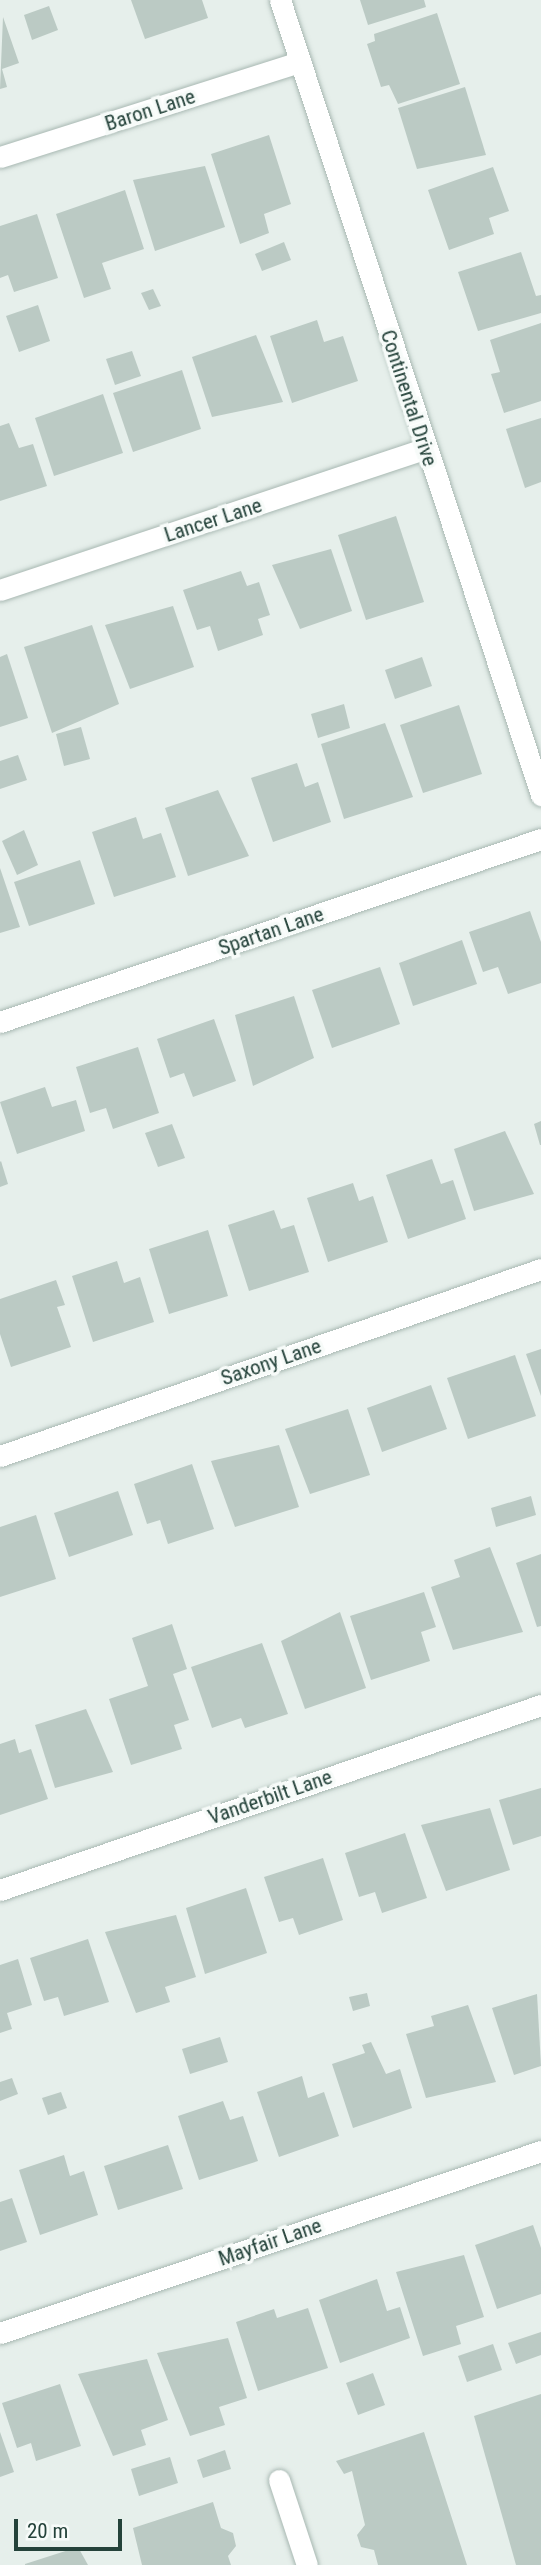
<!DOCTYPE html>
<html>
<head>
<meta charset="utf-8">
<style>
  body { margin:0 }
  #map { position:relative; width:541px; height:2565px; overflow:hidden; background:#e6efeb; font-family:"Roboto Condensed",sans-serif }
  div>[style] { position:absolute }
  .building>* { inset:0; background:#bbcac4 }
  .roads { filter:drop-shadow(0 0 2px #a8b8b2) drop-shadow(0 0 2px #a8b8b2) }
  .minor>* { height:21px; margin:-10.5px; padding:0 10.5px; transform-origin:10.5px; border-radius:10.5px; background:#fff }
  span { translate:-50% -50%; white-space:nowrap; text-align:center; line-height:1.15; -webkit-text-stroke:7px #f7fbf9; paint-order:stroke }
  .street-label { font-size:21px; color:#24423a }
  .scale { position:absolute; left:14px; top:2519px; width:108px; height:32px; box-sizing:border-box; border:4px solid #24423a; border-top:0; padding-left:9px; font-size:21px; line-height:24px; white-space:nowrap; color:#24423a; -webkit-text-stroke:5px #f7fbf9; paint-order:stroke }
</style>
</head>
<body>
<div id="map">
  <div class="building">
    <i style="clip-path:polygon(131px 0,202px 0,208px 18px,145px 39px)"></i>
    <i style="clip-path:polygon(360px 0,424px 0,426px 7px,368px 25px)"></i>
    <i style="clip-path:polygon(49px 6px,58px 30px,32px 40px,24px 15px)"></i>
    <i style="clip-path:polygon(437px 13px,460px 84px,398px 104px,389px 85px,381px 87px,367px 44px,375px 41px,374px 34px)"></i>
    <i style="clip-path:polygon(3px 17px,19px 63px,2px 69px,7px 87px,0 89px)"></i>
    <i style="clip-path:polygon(465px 87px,486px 155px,417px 169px,398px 108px)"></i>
    <i style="clip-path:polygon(269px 135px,291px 204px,264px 214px,269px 233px,240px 244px,211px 154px)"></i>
    <i style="clip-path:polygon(205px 166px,225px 227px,155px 251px,133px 180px)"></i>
    <i style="clip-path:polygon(493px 167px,509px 211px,489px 218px,494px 234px,449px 250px,428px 190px)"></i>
    <i style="clip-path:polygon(125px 190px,144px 249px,102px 263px,111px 289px,84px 298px,56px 214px)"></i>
    <i style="clip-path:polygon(37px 214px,58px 278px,14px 292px,8px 275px,0 278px,0 226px)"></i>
    <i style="clip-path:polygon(284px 242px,291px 260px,262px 271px,255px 254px)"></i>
    <i style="clip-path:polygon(521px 252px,536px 296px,541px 295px,541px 313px,478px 331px,458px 272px)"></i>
    <i style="clip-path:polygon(153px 289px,161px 306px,149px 310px,141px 293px)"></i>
    <i style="clip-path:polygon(38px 305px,50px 341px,19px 352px,6px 316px)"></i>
    <i style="clip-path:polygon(317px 320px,324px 342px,343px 336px,358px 381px,292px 403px,270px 336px)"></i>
    <i style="clip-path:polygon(541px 323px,541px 401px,504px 413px,491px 374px,500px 372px,490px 340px)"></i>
    <i style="clip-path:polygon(256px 335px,283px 402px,212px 417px,192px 357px)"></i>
    <i style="clip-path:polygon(132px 351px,141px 376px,115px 385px,106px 359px)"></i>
    <i style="clip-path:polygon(182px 370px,201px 429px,133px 452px,113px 393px)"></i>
    <i style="clip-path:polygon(103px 394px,123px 453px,54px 476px,35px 418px)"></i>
    <i style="clip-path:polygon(541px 418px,541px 482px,525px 488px,506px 429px)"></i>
    <i style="clip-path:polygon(9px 423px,19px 448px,33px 444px,47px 486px,0 501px,0 426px)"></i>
    <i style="clip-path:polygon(396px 516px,424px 602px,366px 620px,338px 535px)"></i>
    <i style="clip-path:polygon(331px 549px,352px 611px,300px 629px,272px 565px)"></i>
    <i style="clip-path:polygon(241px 571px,247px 586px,259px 582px,270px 615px,258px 619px,263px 635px,218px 651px,210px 626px,197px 630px,183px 590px)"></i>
    <i style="clip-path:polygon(173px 606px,194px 667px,130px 689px,105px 625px)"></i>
    <i style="clip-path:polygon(92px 625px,119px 704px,52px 733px,24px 647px)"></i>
    <i style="clip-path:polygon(7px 654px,28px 718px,0 727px,0 657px)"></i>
    <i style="clip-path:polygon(422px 657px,432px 686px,395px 699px,385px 670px)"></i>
    <i style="clip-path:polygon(344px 704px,350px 728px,318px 738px,311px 714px)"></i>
    <i style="clip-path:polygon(459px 705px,482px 774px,423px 793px,400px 725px)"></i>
    <i style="clip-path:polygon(385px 723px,413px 797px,344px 819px,321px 744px)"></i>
    <i style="clip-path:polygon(81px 727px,90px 759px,64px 766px,56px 734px)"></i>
    <i style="clip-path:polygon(18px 755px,27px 780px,0 789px,0 761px)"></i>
    <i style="clip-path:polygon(297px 763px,305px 787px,318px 782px,331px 822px,273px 842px,251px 778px)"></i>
    <i style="clip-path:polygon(218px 790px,249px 856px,188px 876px,165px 808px)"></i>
    <i style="clip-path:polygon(136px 817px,143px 839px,161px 833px,176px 877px,114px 897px,92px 832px)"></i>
    <i style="clip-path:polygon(24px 830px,38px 865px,17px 875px,2px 841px)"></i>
    <i style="clip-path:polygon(80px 860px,95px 904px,29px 926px,14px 882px)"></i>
    <i style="clip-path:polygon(0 868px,20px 927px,0 933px)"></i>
    <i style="clip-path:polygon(530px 911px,541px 942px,541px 983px,508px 994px,498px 967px,483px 972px,469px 932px)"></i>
    <i style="clip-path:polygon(462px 940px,477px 984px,413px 1006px,399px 963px)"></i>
    <i style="clip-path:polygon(380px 967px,400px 1024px,332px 1048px,312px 990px)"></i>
    <i style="clip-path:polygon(294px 996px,314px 1058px,253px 1086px,235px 1015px)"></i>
    <i style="clip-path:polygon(214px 1019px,236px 1081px,193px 1097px,184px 1073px,170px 1078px,157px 1039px)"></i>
    <i style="clip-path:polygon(138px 1047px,159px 1113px,113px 1129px,106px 1108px,90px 1113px,76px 1067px)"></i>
    <i style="clip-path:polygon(45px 1087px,52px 1107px,76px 1100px,85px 1131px,17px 1154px,0 1102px)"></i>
    <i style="clip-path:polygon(541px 1121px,541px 1145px,540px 1145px,534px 1124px)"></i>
    <i style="clip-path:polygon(172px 1124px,185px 1158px,158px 1167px,145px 1133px)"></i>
    <i style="clip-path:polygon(505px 1131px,534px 1194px,474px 1211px,454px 1149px)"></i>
    <i style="clip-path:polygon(432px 1159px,441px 1184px,453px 1180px,466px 1219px,408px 1239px,386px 1175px)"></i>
    <i style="clip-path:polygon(1px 1161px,8px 1184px,0 1187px,0 1162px)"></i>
    <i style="clip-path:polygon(353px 1183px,359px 1201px,373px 1196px,388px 1242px,328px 1262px,307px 1198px)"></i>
    <i style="clip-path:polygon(274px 1210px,281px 1229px,294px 1225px,309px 1272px,249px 1291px,228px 1225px)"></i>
    <i style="clip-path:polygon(208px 1230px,228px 1296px,169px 1314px,149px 1249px)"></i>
    <i style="clip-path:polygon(117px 1261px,124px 1283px,140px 1277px,154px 1322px,93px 1342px,72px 1276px)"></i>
    <i style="clip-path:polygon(56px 1280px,65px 1305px,57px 1307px,71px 1347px,11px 1367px,0 1334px,0 1299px)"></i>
    <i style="clip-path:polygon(541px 1349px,541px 1396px,526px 1354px)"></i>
    <i style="clip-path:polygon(515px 1355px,536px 1416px,468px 1439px,447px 1378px)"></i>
    <i style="clip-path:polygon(431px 1385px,447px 1429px,382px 1452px,367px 1408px)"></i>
    <i style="clip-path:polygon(348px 1409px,370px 1475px,310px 1494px,285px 1429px)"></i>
    <i style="clip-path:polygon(279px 1445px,299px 1507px,235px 1527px,211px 1461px)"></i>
    <i style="clip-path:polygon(192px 1464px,214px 1529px,168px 1544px,160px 1520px,147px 1524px,134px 1484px)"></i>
    <i style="clip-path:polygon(118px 1491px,133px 1535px,69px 1557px,54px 1513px)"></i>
    <i style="clip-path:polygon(531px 1496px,536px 1515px,496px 1527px,491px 1508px)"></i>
    <i style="clip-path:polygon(36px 1515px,56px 1579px,0 1597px,0 1527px)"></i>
    <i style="clip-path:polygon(490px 1547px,523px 1632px,453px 1650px,431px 1587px,460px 1577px,454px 1560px)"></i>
    <i style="clip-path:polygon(541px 1554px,541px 1626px,537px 1627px,516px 1563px)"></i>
    <i style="clip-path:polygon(424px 1592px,436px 1627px,421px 1632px,430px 1661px,371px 1680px,350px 1616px)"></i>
    <i style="clip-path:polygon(340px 1612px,366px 1688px,305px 1709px,281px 1641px)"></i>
    <i style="clip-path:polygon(172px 1624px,187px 1669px,173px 1674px,189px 1720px,174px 1725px,182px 1749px,131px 1765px,109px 1699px,148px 1686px,132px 1638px)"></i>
    <i style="clip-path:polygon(262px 1643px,288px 1714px,245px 1728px,241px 1718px,212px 1728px,191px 1667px)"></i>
    <i style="clip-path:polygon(86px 1709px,113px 1772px,55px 1788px,35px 1725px)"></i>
    <i style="clip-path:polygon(15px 1739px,19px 1753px,31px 1749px,48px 1799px,0 1815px,0 1744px)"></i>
    <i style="clip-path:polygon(541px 1788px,541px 1836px,513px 1845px,499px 1800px)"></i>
    <i style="clip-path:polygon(490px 1808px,510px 1870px,446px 1891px,421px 1825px)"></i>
    <i style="clip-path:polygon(405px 1833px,427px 1898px,382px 1913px,375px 1892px,359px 1897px,345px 1853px)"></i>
    <i style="clip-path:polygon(323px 1858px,343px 1920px,299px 1935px,293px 1918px,279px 1922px,264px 1877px)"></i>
    <i style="clip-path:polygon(246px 1888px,267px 1953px,205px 1974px,186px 1908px)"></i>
    <i style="clip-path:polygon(176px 1915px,196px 1977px,165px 1987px,170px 2002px,136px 2013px,105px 1932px)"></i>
    <i style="clip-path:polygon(88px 1939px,109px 2002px,64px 2016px,58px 1997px,44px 2001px,30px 1958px)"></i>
    <i style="clip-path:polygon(18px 1959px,32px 2005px,7px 2013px,12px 2029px,0 2033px,0 1965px)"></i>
    <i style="clip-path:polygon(367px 1993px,370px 2006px,353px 2011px,349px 1997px)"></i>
    <i style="clip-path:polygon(537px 1994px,541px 2066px,514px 2075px,492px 2008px)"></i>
    <i style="clip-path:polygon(468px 2005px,496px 2082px,426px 2098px,406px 2034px,434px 2026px,431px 2016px)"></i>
    <i style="clip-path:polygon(220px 2037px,228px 2062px,190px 2074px,182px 2049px)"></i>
    <i style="clip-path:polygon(371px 2042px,386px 2074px,400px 2069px,412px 2108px,353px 2128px,332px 2064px,365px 2053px,362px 2045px)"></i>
    <i style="clip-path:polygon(302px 2076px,308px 2098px,324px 2092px,339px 2136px,279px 2157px,257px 2092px)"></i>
    <i style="clip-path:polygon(12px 2078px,18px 2094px,0 2101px,0 2082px)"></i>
    <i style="clip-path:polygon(61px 2092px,67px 2108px,48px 2115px,42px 2098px)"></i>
    <i style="clip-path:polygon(223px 2101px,230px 2120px,243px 2116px,258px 2161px,199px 2180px,178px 2116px)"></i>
    <i style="clip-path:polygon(168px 2145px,183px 2189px,118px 2210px,104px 2166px)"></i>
    <i style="clip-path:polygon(64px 2155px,70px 2176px,84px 2171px,98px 2215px,40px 2235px,19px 2170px)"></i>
    <i style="clip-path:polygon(12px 2198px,27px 2242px,0 2251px,0 2202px)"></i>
    <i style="clip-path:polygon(533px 2225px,541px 2248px,541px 2294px,497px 2309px,475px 2245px)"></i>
    <i style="clip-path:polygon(464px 2255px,484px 2317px,456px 2326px,461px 2344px,423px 2356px,396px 2272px)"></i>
    <i style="clip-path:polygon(377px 2279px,387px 2311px,400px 2307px,410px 2338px,340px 2363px,319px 2300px)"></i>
    <i style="clip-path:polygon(308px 2308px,328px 2368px,258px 2391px,236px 2322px,274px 2309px,277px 2318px)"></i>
    <i style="clip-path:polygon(541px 2332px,541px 2355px,516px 2364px,508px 2343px)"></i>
    <i style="clip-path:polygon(228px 2338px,247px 2398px,219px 2407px,225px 2425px,190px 2436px,157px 2353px)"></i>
    <i style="clip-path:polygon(493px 2344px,502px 2370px,467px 2382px,458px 2356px)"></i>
    <i style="clip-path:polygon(147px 2359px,168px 2420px,141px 2430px,146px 2445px,113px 2456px,78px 2374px)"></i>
    <i style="clip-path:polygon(373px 2373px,385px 2405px,358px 2415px,346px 2383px)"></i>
    <i style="clip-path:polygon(60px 2384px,81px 2446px,36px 2461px,31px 2443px,17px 2448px,2px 2403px)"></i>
    <i style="clip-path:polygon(541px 2394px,541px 2565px,516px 2565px,474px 2416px)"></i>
    <i style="clip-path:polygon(0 2432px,14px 2472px,0 2477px)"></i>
    <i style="clip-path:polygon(424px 2432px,467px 2565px,378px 2565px,374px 2550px,361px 2547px,357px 2535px,365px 2525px,352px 2471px,344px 2474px,336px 2461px)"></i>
    <i style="clip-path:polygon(225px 2450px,231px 2469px,203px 2478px,197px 2460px)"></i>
    <i style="clip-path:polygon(170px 2457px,178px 2483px,139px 2496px,131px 2469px)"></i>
    <i style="clip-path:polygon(213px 2502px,221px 2528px,233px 2533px,236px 2546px,228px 2556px,231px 2565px,142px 2565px,133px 2528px)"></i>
    <i style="clip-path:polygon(78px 2547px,88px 2565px,25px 2565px,25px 2564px)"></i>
  </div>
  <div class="roads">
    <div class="minor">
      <i style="left:280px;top:0;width:837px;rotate:71.82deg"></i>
      <i style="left:0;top:157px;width:315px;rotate:-17.6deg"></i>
      <i style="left:0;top:590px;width:448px;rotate:-18.4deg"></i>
      <i style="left:0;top:1022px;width:571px;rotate:-18.69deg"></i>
      <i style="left:0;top:1456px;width:572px;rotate:-19.07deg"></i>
      <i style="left:0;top:1890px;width:572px;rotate:-18.88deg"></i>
      <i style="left:0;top:2333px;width:571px;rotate:-18.59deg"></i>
      <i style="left:279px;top:2480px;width:89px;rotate:71.8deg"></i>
    </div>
  </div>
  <div class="street-label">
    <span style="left:150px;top:110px;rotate:-18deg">Baron Lane</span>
    <span style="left:409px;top:398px;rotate:72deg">Continental Drive</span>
    <span style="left:213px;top:520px;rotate:-18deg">Lancer Lane</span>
    <span style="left:271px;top:931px;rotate:-19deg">Spartan Lane</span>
    <span style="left:271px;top:1362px;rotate:-19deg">Saxony Lane</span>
    <span style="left:270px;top:1797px;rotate:-19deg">Vanderbilt Lane</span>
    <span style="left:270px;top:2242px;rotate:-19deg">Mayfair Lane</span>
  </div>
  <div class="scale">20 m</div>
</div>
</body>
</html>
